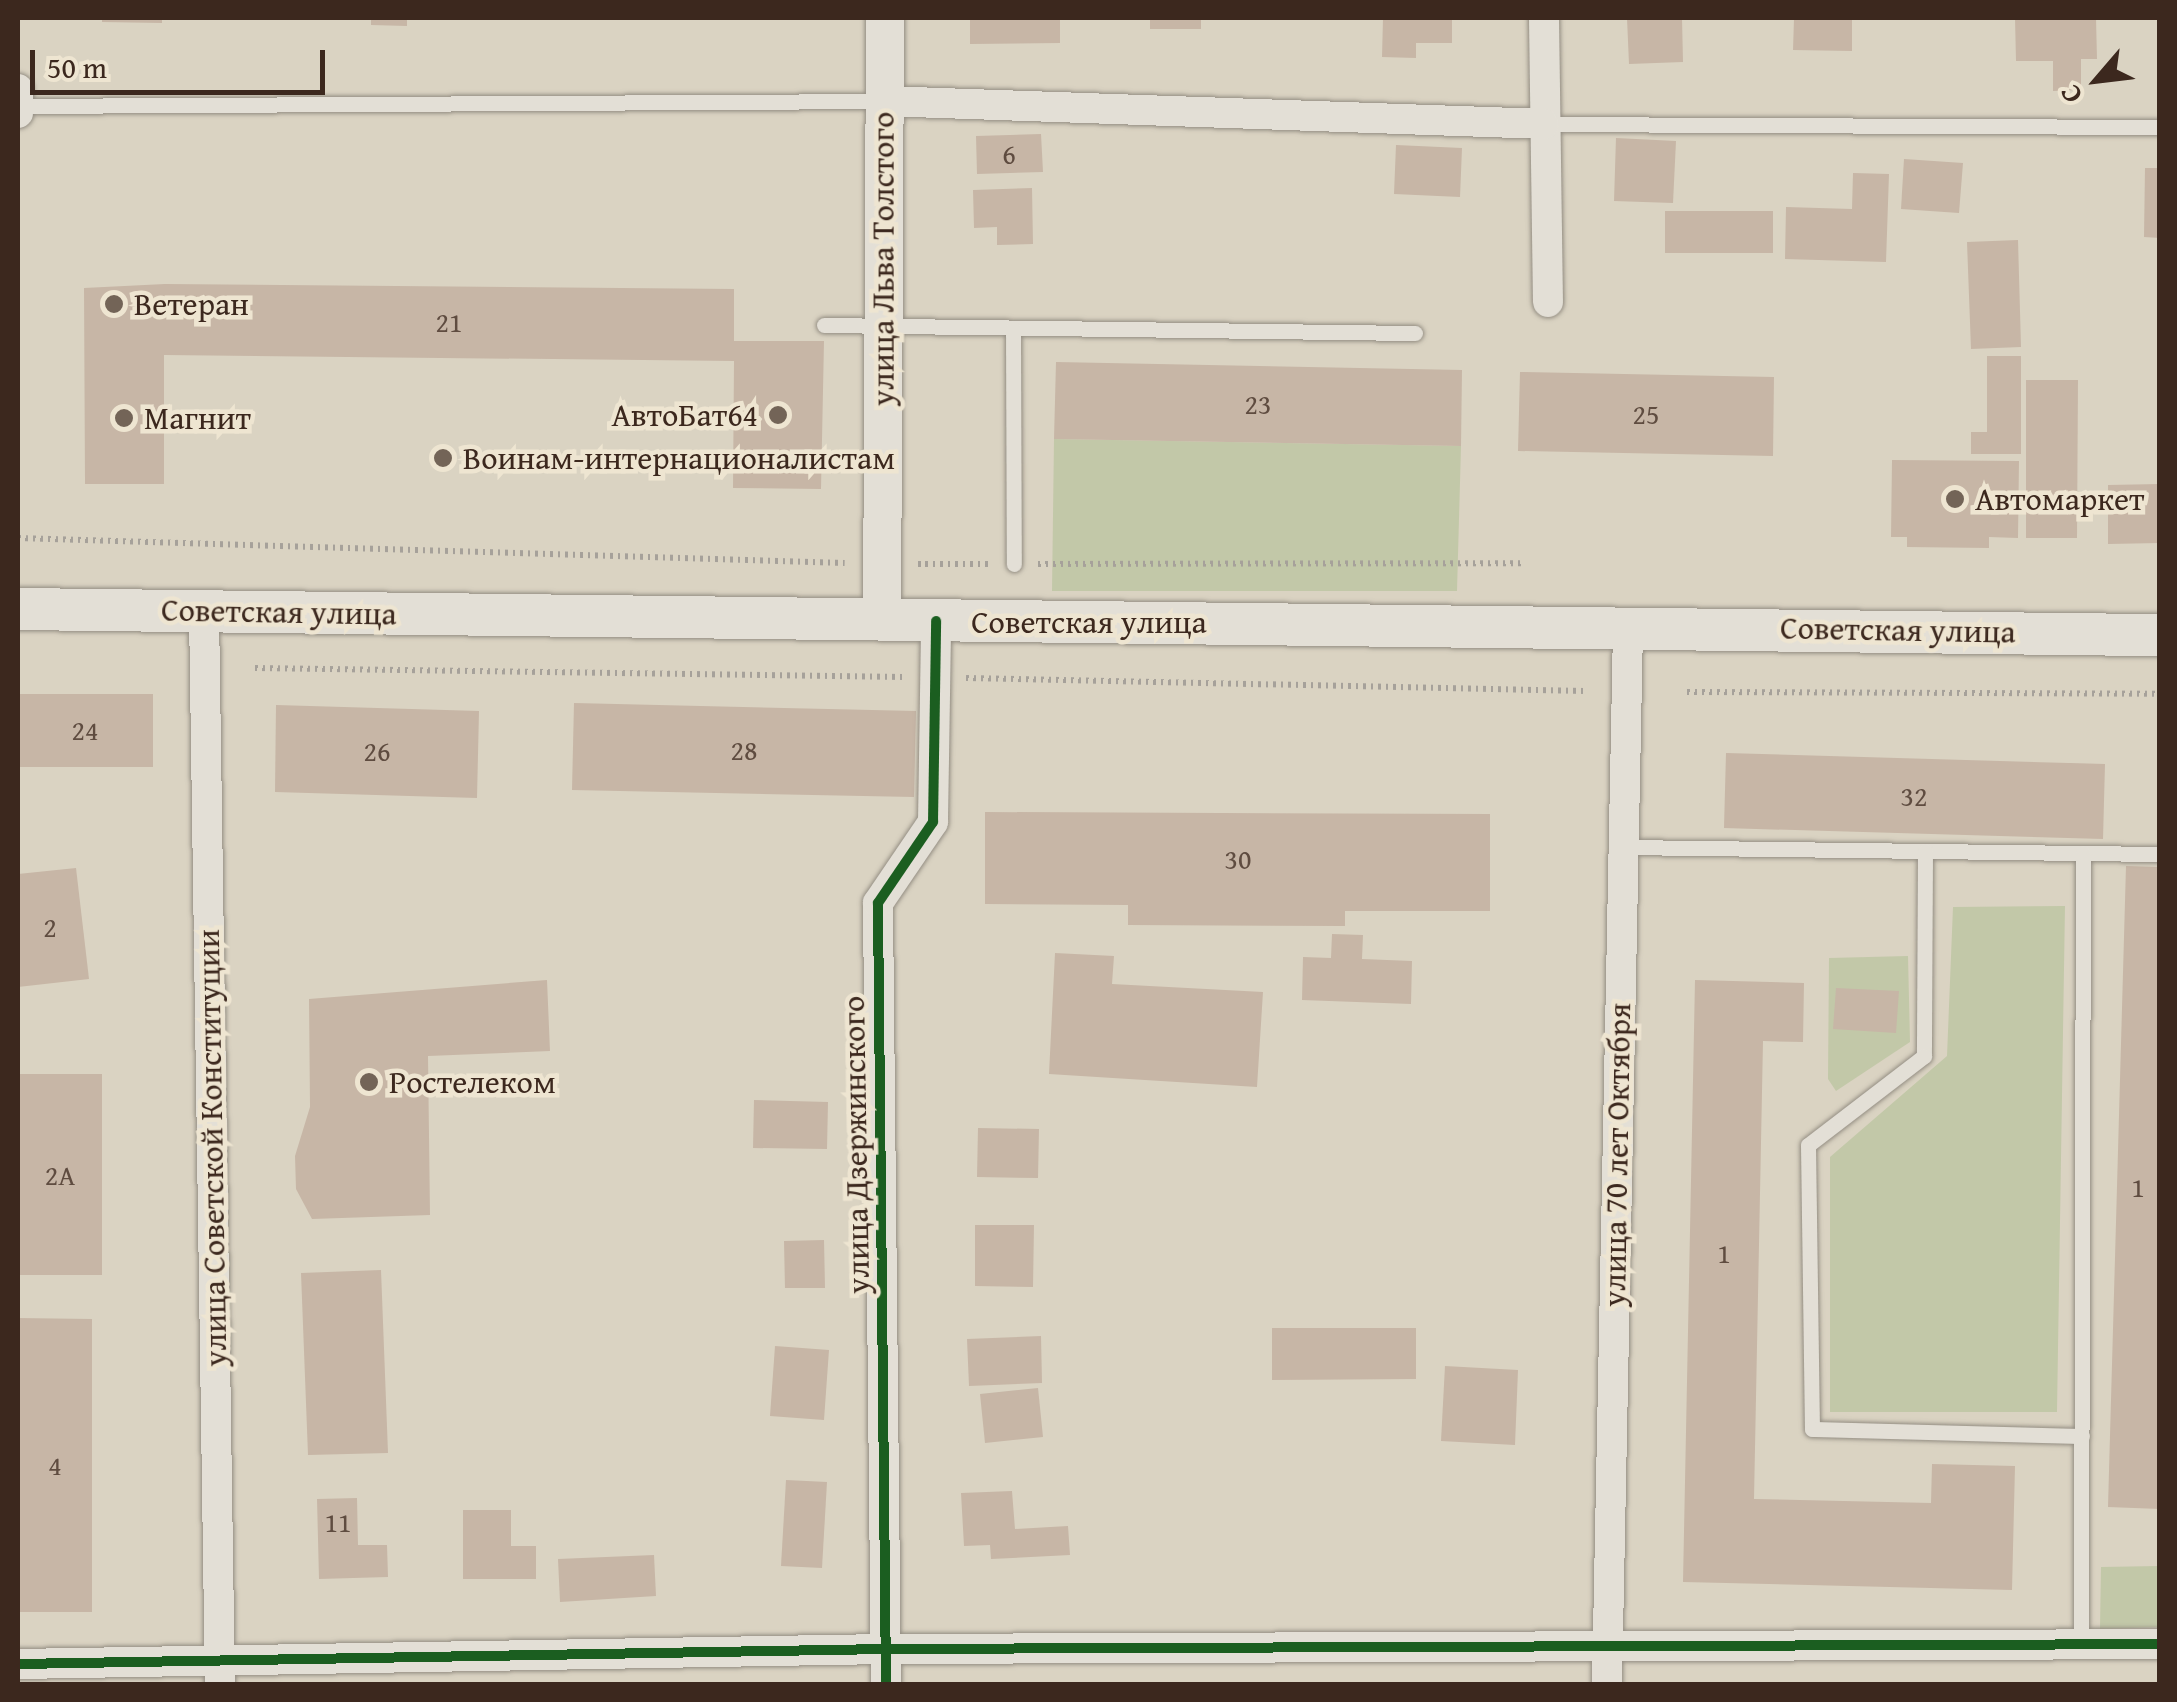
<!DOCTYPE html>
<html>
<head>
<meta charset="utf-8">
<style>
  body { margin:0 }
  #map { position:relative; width:2177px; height:1702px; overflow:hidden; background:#dad3c2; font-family:"Gentium Book Plus",serif }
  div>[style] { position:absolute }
  .green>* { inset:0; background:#c2c8a8 }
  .building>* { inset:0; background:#c7b6a6 }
  .path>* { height:6px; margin-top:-3px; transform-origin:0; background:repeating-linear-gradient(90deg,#a6a19a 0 2.5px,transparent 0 7.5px) }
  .roads { filter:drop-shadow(0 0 2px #948e83) drop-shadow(0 0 2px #948e83) }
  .service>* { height:15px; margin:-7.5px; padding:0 7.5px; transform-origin:7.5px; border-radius:7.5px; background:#e3dfd6 }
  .minor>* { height:30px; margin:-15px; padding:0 15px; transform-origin:15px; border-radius:15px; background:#e3dfd6 }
  .tertiary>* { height:38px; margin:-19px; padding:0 19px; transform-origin:19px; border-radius:19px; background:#e3dfd6 }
  .secondary>* { height:42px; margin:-21px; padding:0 21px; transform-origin:21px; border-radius:21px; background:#e3dfd6 }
  .cycleway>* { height:10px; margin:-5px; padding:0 5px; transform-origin:5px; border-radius:5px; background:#1b5e20 }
  .dots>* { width:28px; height:28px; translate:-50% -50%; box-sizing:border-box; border:5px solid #eee5d1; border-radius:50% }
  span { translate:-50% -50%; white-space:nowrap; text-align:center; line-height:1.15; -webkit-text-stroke:9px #eee5d1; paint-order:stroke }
  .number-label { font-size:28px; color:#5f4c40 }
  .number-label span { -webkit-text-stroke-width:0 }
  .street-label { font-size:32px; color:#3c281e }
  .poi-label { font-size:32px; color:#3c281e }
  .left { translate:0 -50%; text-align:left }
  .right { translate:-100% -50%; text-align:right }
  .frame { position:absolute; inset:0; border:20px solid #3c281e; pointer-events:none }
  .north { position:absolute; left:2047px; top:30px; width:100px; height:100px; -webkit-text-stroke:8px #eee5d1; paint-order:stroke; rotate:242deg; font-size:28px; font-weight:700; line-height:40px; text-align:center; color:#3c281e }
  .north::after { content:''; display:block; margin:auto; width:35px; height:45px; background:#3c281e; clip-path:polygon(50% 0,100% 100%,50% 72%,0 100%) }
  .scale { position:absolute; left:30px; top:50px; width:295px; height:45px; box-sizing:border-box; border:5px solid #3c281e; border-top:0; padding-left:12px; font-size:30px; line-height:35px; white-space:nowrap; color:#3c281e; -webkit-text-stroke:8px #eee5d1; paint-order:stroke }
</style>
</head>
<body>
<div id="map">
  <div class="green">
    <i style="clip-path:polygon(1054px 439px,1461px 446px,1457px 591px,1052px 591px)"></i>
    <i style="clip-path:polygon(2065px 906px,2057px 1412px,1830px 1412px,1830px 1157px,1947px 1056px,1953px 907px)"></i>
    <i style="clip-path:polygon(1908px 956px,1910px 1042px,1836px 1091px,1828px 1079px,1829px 958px)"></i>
    <i style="clip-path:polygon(2159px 1566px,2159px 1627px,2100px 1629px,2101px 1567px)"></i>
  </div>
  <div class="building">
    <i style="clip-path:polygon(102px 18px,162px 18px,162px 23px,102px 22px)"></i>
    <i style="clip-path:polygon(371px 18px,407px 18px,407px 26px,371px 25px)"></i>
    <i style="clip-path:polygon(970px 18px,1060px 18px,1060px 43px,970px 44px)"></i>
    <i style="clip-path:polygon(1150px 18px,1201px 18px,1201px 29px,1150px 29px)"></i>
    <i style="clip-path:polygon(1383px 18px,1452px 18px,1452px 43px,1416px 43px,1416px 58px,1382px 57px)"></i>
    <i style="clip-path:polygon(1627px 18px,1682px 18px,1683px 62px,1629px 64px)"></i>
    <i style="clip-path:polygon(1794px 18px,1852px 18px,1852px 51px,1793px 50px)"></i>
    <i style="clip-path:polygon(2015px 18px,2096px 18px,2097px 59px,2081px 59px,2081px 90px,2053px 91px,2053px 61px,2016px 61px)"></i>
    <i style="clip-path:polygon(1041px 134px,1043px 172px,977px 174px,976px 136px)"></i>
    <i style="clip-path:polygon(1616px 138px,1676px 141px,1673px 203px,1614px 201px)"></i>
    <i style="clip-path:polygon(1396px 145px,1462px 148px,1460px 197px,1394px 194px)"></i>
    <i style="clip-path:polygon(1904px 159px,1963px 163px,1959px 213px,1901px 209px)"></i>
    <i style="clip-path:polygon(2145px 168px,2160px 168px,2160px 238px,2144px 237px)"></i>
    <i style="clip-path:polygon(1853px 173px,1889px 174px,1886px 262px,1785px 259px,1786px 207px,1852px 209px)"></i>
    <i style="clip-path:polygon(1032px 188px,1033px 244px,997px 245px,997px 227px,974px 228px,973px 190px)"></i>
    <i style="clip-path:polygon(1665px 211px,1773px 211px,1773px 253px,1665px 253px)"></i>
    <i style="clip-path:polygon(2018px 240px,2021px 347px,1971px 349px,1967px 242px)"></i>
    <i style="clip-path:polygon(165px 284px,734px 289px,734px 341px,824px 341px,821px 489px,733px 488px,734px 361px,164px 355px,164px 484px,85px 484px,84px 288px)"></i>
    <i style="clip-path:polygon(1987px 356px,2021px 356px,2021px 454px,1971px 454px,1971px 432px,1987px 432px)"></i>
    <i style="clip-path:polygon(1056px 362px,1462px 370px,1461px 446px,1054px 439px)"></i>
    <i style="clip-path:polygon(1520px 372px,1774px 377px,1773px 456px,1518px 451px)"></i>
    <i style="clip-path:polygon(2026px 380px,2078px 380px,2077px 538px,2026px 538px)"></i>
    <i style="clip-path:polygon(1892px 460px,2019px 461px,2018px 538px,1989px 537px,1989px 548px,1907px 547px,1907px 537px,1891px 537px)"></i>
    <i style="clip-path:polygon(2160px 484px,2160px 543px,2108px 544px,2108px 485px)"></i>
    <i style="clip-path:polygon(18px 694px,153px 694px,153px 767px,18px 767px)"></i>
    <i style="clip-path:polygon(574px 703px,916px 711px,914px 797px,572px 790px)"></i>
    <i style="clip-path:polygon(276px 705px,479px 711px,477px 798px,275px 792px)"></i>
    <i style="clip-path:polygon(1726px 753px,2105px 764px,2103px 839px,1724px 828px)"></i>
    <i style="clip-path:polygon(985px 812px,1490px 814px,1490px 911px,1345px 911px,1345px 926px,1128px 925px,1128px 905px,985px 904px)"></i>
    <i style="clip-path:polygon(2126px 866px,2160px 867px,2160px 1509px,2108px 1507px)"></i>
    <i style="clip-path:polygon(76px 868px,89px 979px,18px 987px,18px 874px)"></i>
    <i style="clip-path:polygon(1332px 934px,1363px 935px,1362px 959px,1412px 961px,1411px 1004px,1302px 1000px,1303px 957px,1331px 958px)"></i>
    <i style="clip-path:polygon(1055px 953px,1114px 956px,1112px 984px,1263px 992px,1257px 1087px,1049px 1074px)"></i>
    <i style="clip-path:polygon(547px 980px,550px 1051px,428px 1056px,430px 1215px,312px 1219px,296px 1189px,295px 1156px,310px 1107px,309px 999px)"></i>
    <i style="clip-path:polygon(1695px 980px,1804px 983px,1803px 1042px,1763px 1041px,1754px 1499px,1931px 1503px,1932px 1464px,2015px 1466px,2012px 1590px,1683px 1582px)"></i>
    <i style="clip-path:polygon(1836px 988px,1899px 991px,1896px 1033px,1833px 1029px)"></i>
    <i style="clip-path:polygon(18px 1074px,102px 1074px,102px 1275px,18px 1275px)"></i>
    <i style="clip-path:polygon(754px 1100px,828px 1102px,827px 1149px,753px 1148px)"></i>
    <i style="clip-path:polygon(978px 1128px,1039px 1129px,1038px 1178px,977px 1177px)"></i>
    <i style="clip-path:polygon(975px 1225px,1034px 1225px,1033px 1287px,975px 1286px)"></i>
    <i style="clip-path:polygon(824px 1240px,825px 1288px,785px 1288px,784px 1241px)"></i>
    <i style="clip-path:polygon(381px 1270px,388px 1453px,308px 1455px,301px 1273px)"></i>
    <i style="clip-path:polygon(18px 1318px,92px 1319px,92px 1612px,18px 1612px)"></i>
    <i style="clip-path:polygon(1272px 1328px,1416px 1328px,1416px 1379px,1272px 1380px)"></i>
    <i style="clip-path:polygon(1041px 1336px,1042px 1383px,969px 1386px,967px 1339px)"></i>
    <i style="clip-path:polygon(775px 1346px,829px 1350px,824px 1420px,770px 1416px)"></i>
    <i style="clip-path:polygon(1445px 1366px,1518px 1370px,1515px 1445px,1441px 1441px)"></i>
    <i style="clip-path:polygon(1038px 1388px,1043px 1437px,985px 1443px,980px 1394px)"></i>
    <i style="clip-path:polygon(786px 1480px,827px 1482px,822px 1568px,781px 1566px)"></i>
    <i style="clip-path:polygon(1012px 1491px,1015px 1529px,1068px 1526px,1070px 1555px,991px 1559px,990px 1545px,964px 1546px,961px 1493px)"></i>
    <i style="clip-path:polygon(357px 1498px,358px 1545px,387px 1545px,388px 1577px,319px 1579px,317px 1499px)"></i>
    <i style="clip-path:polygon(463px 1510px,511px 1510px,511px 1546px,536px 1546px,536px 1579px,463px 1579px)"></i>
    <i style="clip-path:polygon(654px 1555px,656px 1596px,560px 1602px,558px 1559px)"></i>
  </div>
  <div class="path">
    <i style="left:18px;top:538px;width:827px;rotate:1.73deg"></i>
    <i style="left:918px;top:564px;width:72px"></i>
    <i style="left:1038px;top:564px;width:483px;rotate:-0.1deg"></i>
    <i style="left:255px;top:668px;width:649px;rotate:0.79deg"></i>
    <i style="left:966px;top:678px;width:619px;rotate:1.2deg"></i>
    <i style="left:1687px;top:692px;width:473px;rotate:0.2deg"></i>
  </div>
  <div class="roads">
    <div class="service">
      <i style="left:18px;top:106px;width:865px;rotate:-0.33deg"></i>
      <i style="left:1544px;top:124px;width:616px;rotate:0.28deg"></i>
      <i style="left:824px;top:325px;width:591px;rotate:0.78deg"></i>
      <i style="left:1013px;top:328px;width:236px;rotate:89.8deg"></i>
      <i style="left:1623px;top:847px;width:537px;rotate:0.75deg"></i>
      <i style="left:1925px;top:851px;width:205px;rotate:90.3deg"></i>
      <i style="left:1924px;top:1056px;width:146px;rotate:142.5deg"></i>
      <i style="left:1808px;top:1145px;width:284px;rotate:89.2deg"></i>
      <i style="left:1812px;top:1429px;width:270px;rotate:1.5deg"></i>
      <i style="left:2081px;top:1644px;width:791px;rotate:-89.86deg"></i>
    </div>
    <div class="minor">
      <i style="left:1544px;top:18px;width:284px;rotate:89.2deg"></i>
      <i style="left:18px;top:89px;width:24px;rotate:90deg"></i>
      <i style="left:883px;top:101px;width:661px;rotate:1.99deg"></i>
      <i style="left:204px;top:611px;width:1073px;rotate:89.15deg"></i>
      <i style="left:18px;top:1664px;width:867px;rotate:-0.99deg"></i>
      <i style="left:885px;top:1649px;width:1275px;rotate:-0.22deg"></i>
      <i style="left:886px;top:1684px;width:781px;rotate:-90.59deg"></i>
      <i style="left:878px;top:903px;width:98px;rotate:-55.8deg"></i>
      <i style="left:933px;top:822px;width:201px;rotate:-89.1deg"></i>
      <i style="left:1607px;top:1684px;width:1058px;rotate:-88.86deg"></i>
    </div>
    <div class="tertiary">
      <i style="left:882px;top:621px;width:603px;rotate:-89.71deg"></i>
    </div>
    <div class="secondary">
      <i style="left:18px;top:609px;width:2142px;rotate:0.7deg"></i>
    </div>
  </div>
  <div class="cycleway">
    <i style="left:18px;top:1664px;width:867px;rotate:-0.99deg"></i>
    <i style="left:885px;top:1649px;width:1275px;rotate:-0.22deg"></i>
    <i style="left:886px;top:1684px;width:781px;rotate:-90.59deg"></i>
    <i style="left:878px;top:903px;width:98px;rotate:-55.8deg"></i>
    <i style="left:933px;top:822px;width:201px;rotate:-89.1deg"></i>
  </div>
  <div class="dots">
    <i style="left:114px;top:304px;background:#736457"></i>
    <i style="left:778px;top:415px;background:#736457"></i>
    <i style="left:124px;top:418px;background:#736457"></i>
    <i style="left:443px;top:458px;background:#736457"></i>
    <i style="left:1955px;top:499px;background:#736457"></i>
    <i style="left:369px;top:1082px;background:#736457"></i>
  </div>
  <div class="number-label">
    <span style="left:1009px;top:154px">6</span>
    <span style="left:449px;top:322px">21</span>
    <span style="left:1258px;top:404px">23</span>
    <span style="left:1646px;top:414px">25</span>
    <span style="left:85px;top:730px">24</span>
    <span style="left:744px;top:750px">28</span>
    <span style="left:377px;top:751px">26</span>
    <span style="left:1914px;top:796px">32</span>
    <span style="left:1238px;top:859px">30</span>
    <span style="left:50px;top:927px">2</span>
    <span style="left:60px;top:1175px">2А</span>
    <span style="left:2138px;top:1187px">1</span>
    <span style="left:1724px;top:1253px">1</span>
    <span style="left:55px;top:1465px">4</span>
    <span style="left:338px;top:1522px">11</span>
  </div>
  <div class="street-label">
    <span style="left:883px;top:259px;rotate:-90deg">улица Льва Толстого</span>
    <span style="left:279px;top:612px;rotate:1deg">Советская улица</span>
    <span style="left:1089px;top:622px">Советская улица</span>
    <span style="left:1898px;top:630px;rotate:1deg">Советская улица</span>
    <span style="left:856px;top:1145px;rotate:-91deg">улица Дзержинского</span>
    <span style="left:212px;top:1148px;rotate:-91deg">улица Советской Конституции</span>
    <span style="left:1617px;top:1155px;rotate:-89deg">улица 70 лет Октября</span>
  </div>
  <div class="poi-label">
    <span class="left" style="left:134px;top:304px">Ветеран</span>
    <span class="right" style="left:758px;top:415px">АвтоБат64</span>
    <span class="left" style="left:144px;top:418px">Магнит</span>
    <span class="left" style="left:463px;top:458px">Воинам-интернационалистам</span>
    <span class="left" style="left:1975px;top:499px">Автомаркет</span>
    <span class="left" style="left:389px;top:1082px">Ростелеком</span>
  </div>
  <div class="frame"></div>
  <div class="north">С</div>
  <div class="scale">50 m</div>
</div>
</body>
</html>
